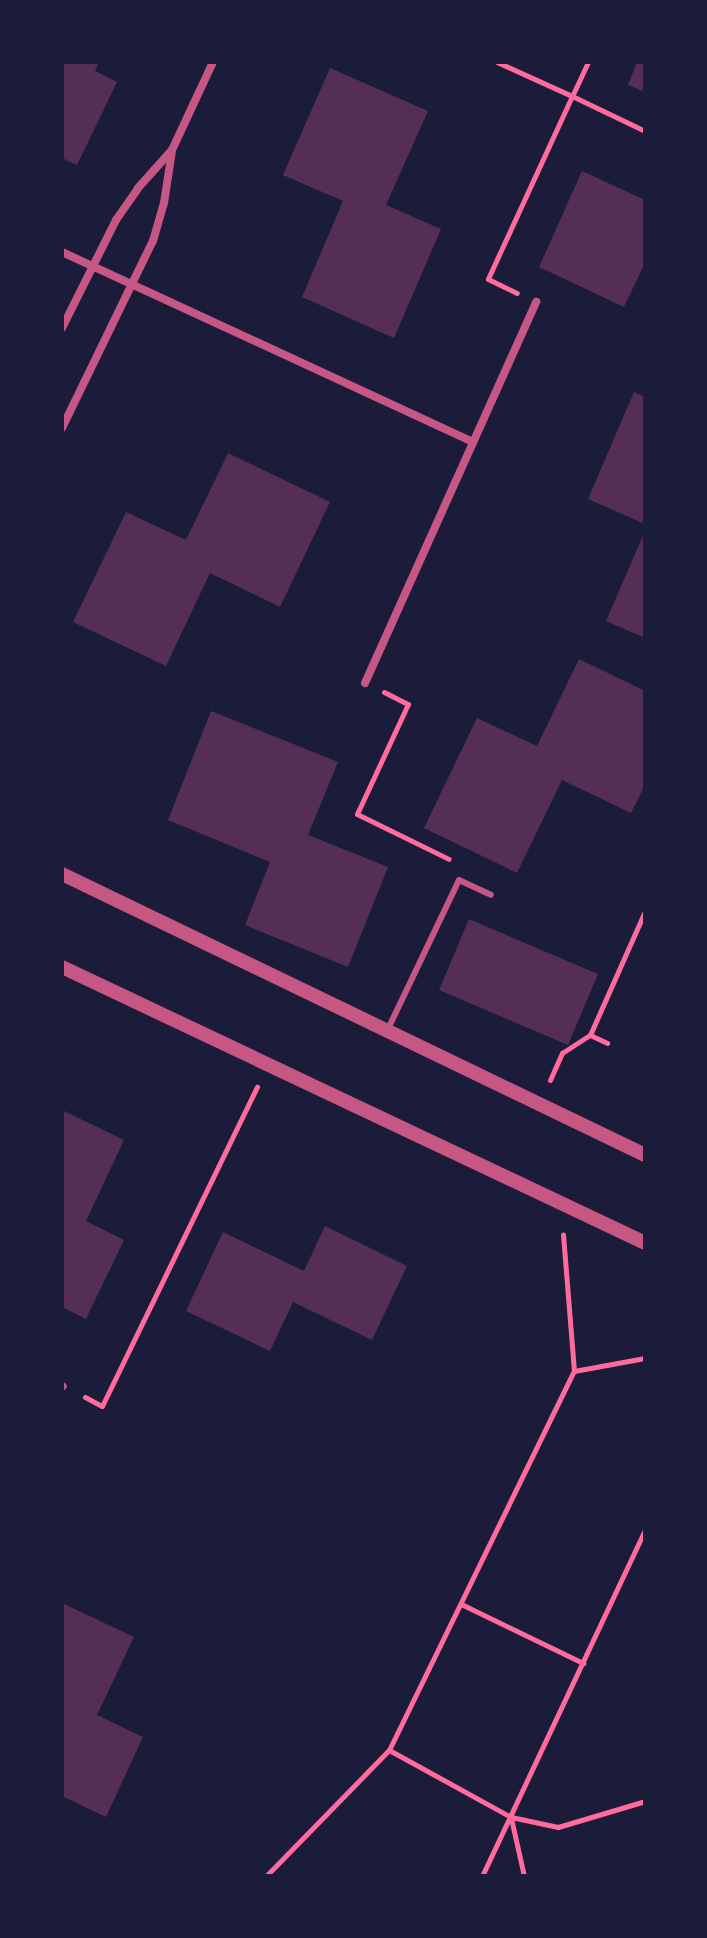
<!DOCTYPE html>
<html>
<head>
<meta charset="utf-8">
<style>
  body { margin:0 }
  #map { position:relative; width:707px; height:1938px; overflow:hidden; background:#1b1b3a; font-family:"Roboto Serif",serif }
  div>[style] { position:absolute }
  .building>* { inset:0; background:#542f53 }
  .path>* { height:5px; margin:-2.5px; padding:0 2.5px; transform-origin:2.5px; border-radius:2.5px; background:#ff6b9d }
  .service>* { height:6px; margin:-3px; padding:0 3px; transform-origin:3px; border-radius:3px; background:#c65784 }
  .minor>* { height:8px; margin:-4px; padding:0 4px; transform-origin:4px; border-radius:4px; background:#c65784 }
  .tertiary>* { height:14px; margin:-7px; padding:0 7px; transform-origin:7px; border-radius:7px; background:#c65784 }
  span { translate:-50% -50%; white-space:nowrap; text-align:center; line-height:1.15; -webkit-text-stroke:6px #1b1b3a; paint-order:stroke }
  .frame { position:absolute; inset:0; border:64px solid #1b1b3a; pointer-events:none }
</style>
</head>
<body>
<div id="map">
  <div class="building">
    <i style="clip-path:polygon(62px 62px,99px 62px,95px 71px,117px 82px,77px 165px,62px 158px)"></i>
    <i style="clip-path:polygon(637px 62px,645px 62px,645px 92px,628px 85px)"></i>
    <i style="clip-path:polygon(330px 68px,428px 111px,386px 205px,441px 229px,394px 338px,302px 297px,343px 201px,283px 175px)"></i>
    <i style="clip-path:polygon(582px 171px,645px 200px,645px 263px,624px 307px,539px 267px)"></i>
    <i style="clip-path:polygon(634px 392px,645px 397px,645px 524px,588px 499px)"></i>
    <i style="clip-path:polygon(228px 453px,330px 502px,280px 607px,210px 573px,166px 666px,73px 622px,126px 512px,186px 540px)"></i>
    <i style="clip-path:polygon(645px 531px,645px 638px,606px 621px)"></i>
    <i style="clip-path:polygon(579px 659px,645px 691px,645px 785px,631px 813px,562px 780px,517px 873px,424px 828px,477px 718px,537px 746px)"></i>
    <i style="clip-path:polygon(211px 711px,338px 762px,308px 835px,388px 867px,348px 967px,245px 925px,270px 862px,168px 820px)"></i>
    <i style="clip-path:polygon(469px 919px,598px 974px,568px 1045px,439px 990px)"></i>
    <i style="clip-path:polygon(62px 1110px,124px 1140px,86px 1221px,124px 1240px,86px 1319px,62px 1307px)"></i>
    <i style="clip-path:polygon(325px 1226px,407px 1266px,372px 1340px,293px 1302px,270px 1351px,186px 1311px,223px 1232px,304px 1271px)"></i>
    <i style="clip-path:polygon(62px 1603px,134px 1637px,97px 1715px,143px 1737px,106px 1817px,62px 1796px)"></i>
  </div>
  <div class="path">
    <i style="left:497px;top:62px;width:82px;rotate:24.4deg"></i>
    <i style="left:572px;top:96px;width:201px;rotate:114.7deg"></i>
    <i style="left:488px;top:279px;width:32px;rotate:26deg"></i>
    <i style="left:588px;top:62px;width:38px;rotate:115deg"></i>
    <i style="left:572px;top:96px;width:81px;rotate:25.6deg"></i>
    <i style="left:384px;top:692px;width:27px;rotate:27deg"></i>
    <i style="left:408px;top:704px;width:121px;rotate:114.9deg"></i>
    <i style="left:357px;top:814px;width:102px;rotate:26.1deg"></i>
    <i style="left:590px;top:1035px;width:19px;rotate:25deg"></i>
    <i style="left:550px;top:1080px;width:30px;rotate:-66deg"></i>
    <i style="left:562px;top:1053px;width:33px;rotate:-33deg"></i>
    <i style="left:590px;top:1035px;width:136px;rotate:-66.1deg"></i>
    <i style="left:574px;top:1371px;width:72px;rotate:-10.4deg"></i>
    <i style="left:85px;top:1397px;width:19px;rotate:28deg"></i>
    <i style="left:102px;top:1406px;width:355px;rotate:-64.1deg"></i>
    <i style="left:461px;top:1604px;width:136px;rotate:25.8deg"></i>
    <i style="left:389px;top:1750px;width:139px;rotate:28.8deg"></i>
    <i style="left:511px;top:1817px;width:48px;rotate:12deg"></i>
    <i style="left:558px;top:1827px;width:91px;rotate:-16.6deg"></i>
    <i style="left:511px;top:1818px;width:59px;rotate:77.4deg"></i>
    <i style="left:266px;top:1876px;width:176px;rotate:-45.7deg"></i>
    <i style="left:389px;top:1750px;width:422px;rotate:-64deg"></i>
    <i style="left:574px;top:1371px;width:137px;rotate:-94.6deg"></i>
    <i style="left:482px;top:1876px;width:383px;rotate:-64.8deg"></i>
  </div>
  <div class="service">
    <i style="left:388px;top:1029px;width:165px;rotate:-64.5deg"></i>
    <i style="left:459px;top:880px;width:35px;rotate:25deg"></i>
  </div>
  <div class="minor">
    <i style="left:62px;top:252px;width:453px;rotate:24.8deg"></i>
    <i style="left:62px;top:328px;width:121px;rotate:-63.4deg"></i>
    <i style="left:116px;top:220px;width:39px;rotate:-55deg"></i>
    <i style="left:138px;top:188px;width:51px;rotate:-48.2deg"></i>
    <i style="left:172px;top:150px;width:97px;rotate:-65deg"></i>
    <i style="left:62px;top:428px;width:208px;rotate:-64.1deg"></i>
    <i style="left:153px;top:241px;width:40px;rotate:-74deg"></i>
    <i style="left:164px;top:203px;width:53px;rotate:-81.3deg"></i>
    <i style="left:365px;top:683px;width:418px;rotate:-65.8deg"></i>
    <i style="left:62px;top:1387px;width:1px;rotate:-45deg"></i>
  </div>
  <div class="tertiary">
    <i style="left:62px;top:874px;width:647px;rotate:25.73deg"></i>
    <i style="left:62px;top:967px;width:645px;rotate:25.33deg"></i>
  </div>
  <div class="frame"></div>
</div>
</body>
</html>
